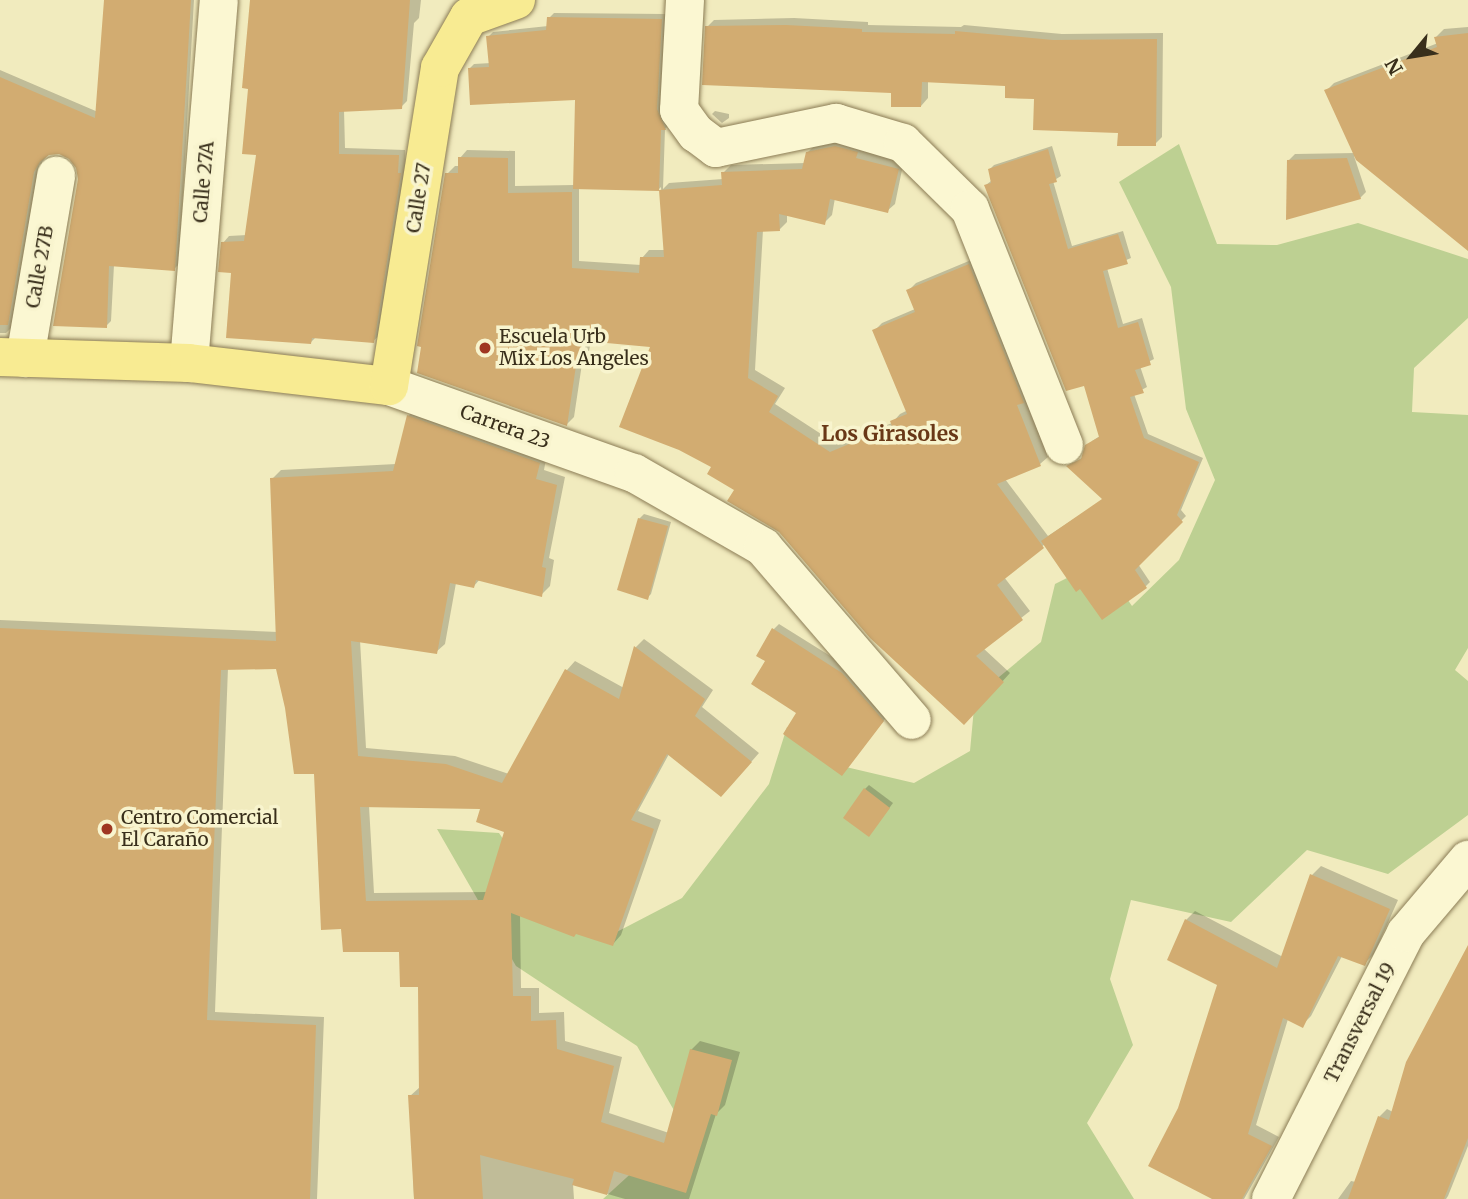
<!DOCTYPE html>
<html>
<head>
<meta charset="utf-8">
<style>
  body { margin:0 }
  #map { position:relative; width:1468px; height:1199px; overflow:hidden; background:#f1ebbe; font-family:Merriweather,serif }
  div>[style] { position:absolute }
  .green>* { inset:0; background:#bdd092 }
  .shadow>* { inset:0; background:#0003 }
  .building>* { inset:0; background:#d2ac71 }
  .roads { filter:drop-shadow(0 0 2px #8b7c55) drop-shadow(0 0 2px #8b7c55) }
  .street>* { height:38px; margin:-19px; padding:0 19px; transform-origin:19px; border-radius:19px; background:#fbf7d2 }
  .primary>* { height:38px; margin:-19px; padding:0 19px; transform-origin:19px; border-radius:19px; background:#f8eb92 }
  .dots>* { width:19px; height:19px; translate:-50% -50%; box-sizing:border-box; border:4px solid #f8f4ce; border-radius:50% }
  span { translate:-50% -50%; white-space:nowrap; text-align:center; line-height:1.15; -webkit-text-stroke:7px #f8f4ce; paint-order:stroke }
  .street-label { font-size:19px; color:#392f1b }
  .poi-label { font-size:19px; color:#392f1b }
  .left { translate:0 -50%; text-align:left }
  .neighbourhood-label { font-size:21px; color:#693817; font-weight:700 }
  .north { position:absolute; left:1377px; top:21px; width:70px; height:70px; -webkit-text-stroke:5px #f8f4ce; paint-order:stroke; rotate:240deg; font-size:19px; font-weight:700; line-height:28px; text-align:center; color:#392f1b }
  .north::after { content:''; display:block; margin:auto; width:24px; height:32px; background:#392f1b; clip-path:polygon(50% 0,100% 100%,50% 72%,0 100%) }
</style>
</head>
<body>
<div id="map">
  <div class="green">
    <i style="clip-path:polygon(1179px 144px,1217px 244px,1277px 245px,1358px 223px,1468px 259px,1468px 318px,1414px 368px,1412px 412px,1468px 415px,1468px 648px,1455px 670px,1468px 681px,1468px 815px,1388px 874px,1307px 850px,1231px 922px,1131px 900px,1110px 979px,1133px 1045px,1087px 1123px,1134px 1199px,603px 1199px,683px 1126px,637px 1046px,516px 966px,437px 829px,499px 833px,551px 910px,609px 936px,682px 898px,769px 784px,787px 727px,846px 767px,914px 783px,970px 751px,975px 697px,1041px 642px,1055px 584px,1101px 561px,1132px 606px,1179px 560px,1215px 480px,1186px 409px,1171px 287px,1119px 182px)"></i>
  </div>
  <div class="shadow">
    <i style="clip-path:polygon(105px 0,194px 0,179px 264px,174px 269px,114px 265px,111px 321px,106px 326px,78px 167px,71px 157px,59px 153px,48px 154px,39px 166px,11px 328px,6px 333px,0 333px,0 70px,98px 112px)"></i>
    <i style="clip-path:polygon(253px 0,421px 0,419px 18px,414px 23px,407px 101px,401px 107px,344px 110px,345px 148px,405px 150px,406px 168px,380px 335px,373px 341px,316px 337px,311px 342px,233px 271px,223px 243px,229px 236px,247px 235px,258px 154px,250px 87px)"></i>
    <i style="clip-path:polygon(evenodd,554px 13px,666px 14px,671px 123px,665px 129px,663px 189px,669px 183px,723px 179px,723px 173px,731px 165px,806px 163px,808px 152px,816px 144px,844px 139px,904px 160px,895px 204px,887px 211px,835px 198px,832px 215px,824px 223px,787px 214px,787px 222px,780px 229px,763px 230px,755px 370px,785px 388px,775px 404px,838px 445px,892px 423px,900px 414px,908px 410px,875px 330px,882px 323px,915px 309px,908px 291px,916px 283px,976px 258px,1048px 457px,1040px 464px,1005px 479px,1048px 536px,1104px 499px,1069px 466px,1083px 457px,1092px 441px,1100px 436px,1085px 383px,986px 185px,991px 181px,990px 169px,994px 165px,1052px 146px,1061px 176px,1053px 181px,1072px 246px,1123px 231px,1131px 258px,1107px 268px,1123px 324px,1142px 318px,1154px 359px,1140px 366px,1147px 387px,1134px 394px,1148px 434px,1203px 458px,1181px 510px,1186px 516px,1138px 564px,1150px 582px,1146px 586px,1080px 587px,1045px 544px,1004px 577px,1030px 611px,983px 648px,1010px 673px,972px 715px,713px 467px,652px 345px,591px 340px,589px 351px,583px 357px,574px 417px,567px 424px,447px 174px,455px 166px,460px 166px,460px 158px,467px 150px,515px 151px,515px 186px,574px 185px,577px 98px,469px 69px,474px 64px,491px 63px,488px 37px,493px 32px,548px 26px,549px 18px,554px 13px,579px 187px,658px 190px,661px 187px,665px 250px,649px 250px,642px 258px,641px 265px,579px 261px,579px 187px)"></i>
    <i style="clip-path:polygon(794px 18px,868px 22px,868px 25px,961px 27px,964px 25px,1062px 34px,1163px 33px,1162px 137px,1155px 144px,1007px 84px,928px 81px,928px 98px,921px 106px,893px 91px,707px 27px,714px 20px)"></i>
    <i style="clip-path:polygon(1468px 27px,1468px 234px,1460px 242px,1354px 156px,1366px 192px,1360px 198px,1289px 160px,1295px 154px,1355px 153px,1326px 91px,1334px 83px,1438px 43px,1436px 37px,1444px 29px)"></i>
    <i style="clip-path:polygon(715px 111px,729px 114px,729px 118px,722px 123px,712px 114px)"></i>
    <i style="clip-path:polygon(evenodd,417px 408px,547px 454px,544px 470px,565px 477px,549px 558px,554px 560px,550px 586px,541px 595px,480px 579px,474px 586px,456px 583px,445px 644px,436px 652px,360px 640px,366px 748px,455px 756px,509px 774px,567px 670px,575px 661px,624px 688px,636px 647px,644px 639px,713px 690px,702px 707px,759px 753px,730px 786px,669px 754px,638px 811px,661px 820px,621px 935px,613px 944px,520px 914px,521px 988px,539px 988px,539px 1013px,564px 1012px,565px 1041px,622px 1057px,609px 1113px,669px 1133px,691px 1050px,700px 1041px,740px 1052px,725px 1105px,716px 1114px,689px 1199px,625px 1199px,573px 1184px,574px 1199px,414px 1199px,410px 1096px,420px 1087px,420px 985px,401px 951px,345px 950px,316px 773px,287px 708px,277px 667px,228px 668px,215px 1012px,324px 1017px,317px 1199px,0 1199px,0 620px,278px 632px,272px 479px,281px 470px,396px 464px,408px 416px,417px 408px,369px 806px,482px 807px,507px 830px,487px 892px,374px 893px,369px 806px)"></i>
    <i style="clip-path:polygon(644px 514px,671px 522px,651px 594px,647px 598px,639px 519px)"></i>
    <i style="clip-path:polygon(779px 624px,848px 667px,888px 715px,847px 768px,798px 712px,767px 661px,774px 629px)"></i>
    <i style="clip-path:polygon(869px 785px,893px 803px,873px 830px,865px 789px)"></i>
    <i style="clip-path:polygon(1321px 866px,1398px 900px,1374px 954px,1364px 964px,1342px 956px,1311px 1016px,1302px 1025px,1288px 1019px,1256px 1125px,1279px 1137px,1244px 1199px,1216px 1199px,1179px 1108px,1219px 984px,1169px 959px,1186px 920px,1195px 911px,1283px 957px,1312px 875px)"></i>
    <i style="clip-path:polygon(1468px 955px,1468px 1146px,1448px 1196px,1446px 1199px,1338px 1199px,1351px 1181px,1356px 1182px,1380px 1116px,1387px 1109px,1393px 1112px)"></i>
  </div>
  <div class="building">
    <i style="clip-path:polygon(104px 0,191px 0,175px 271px,109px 266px,107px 328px,53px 326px,78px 179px,76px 168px,69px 159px,59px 154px,49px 155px,40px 162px,34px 172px,8px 325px,0 325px,0 77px,95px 118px)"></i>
    <i style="clip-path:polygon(250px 0,410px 0,402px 109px,339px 112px,339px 154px,399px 155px,398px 173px,401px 173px,374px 343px,312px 338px,311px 344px,226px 338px,231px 273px,218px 272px,221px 242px,244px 241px,256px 155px,242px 154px,248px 89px,242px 88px)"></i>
    <i style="clip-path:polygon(547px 17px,662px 19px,657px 109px,666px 130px,661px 130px,659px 191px,573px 189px,575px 100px,470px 105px,468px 68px,489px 67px,486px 36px,546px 30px)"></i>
    <i style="clip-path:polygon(786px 25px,862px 29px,862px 32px,955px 34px,955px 31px,1053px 40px,1157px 39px,1156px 146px,1117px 146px,1118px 133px,1033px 130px,1034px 99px,1005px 98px,1005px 86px,922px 82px,921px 107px,891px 107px,891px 93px,702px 85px,705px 26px)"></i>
    <i style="clip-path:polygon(1468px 33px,1468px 251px,1356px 160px,1324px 90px,1437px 47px,1434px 37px)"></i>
    <i style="clip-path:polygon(835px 146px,858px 152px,856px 158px,899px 169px,888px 213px,830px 199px,825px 225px,779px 214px,780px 231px,757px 232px,748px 378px,778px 396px,769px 412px,830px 452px,892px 426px,890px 421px,907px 414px,872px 330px,915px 312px,906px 290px,969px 264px,1024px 403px,1017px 405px,1041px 466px,997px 484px,1044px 548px,997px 585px,1023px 620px,976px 656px,1004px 682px,964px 725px,870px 638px,779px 532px,727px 501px,734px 490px,707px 474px,711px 467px,679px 450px,619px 427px,650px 347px,585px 341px,582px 360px,577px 359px,567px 426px,417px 373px,421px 347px,417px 346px,445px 173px,458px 173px,458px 157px,508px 158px,508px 193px,572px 192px,572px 268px,639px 273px,640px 257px,664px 257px,659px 190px,722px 185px,721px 172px,802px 169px,806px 152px)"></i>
    <i style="clip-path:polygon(1048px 149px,1057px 182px,1049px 184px,1068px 249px,1118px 234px,1128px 264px,1103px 271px,1118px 328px,1138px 322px,1151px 365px,1135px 370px,1144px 393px,1130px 397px,1144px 438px,1199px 462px,1177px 515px,1183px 522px,1135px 570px,1147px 588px,1102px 620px,1080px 589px,1076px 592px,1041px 541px,1102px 499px,1066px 466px,1081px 459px,1085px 445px,1099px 437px,1084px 386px,1066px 391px,984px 185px,991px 183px,988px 169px)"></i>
    <i style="clip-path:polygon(1347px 158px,1361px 199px,1286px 220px,1287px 160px)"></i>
    <i style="clip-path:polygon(evenodd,407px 415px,540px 463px,536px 479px,557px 485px,542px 567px,546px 568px,542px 597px,476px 580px,474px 588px,450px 583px,437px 654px,351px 641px,358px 756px,446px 764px,502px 783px,565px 669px,619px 699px,634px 646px,705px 699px,695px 716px,752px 762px,721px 797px,667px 754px,631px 820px,654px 829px,613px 946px,576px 934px,574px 937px,511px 913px,513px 996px,531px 996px,531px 1021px,556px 1020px,557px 1049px,614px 1066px,601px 1122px,664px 1143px,690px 1049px,732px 1060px,717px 1116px,711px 1114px,686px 1193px,614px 1171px,607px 1195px,572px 1185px,574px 1179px,480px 1155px,483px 1199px,414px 1199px,408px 1095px,419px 1095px,418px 987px,400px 987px,399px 952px,343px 952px,341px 929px,321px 930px,314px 774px,294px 774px,285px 708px,276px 669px,221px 670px,207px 1020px,316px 1025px,310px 1199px,0 1199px,0 628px,276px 641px,270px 478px,393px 471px,407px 415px,360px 807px,480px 809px,476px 822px,504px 832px,483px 900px,366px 901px,360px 807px)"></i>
    <i style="clip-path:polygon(638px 518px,668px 526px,648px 600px,617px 590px)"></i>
    <i style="clip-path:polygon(772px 628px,842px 673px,884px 721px,842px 776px,783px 734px,796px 713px,751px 684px,765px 661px,756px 656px)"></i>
    <i style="clip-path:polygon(864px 788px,890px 808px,869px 837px,843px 818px)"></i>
    <i style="clip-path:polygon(1310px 874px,1390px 909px,1365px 966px,1338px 956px,1303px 1028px,1283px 1018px,1248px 1134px,1272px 1146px,1242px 1199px,1212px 1199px,1148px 1166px,1178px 1108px,1217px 985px,1167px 960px,1185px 919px,1277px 968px)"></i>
    <i style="clip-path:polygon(1468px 945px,1468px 1138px,1444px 1199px,1348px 1199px,1378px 1116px,1389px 1120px,1406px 1062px)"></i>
  </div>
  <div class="roads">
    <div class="street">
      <i style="left:685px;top:0;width:110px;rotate:93.1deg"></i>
      <i style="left:679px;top:110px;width:29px;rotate:54deg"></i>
      <i style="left:696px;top:133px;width:25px;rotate:37deg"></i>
      <i style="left:716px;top:148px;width:123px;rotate:-11.8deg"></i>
      <i style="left:836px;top:123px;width:70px;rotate:16.6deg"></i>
      <i style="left:903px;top:143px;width:94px;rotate:44.6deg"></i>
      <i style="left:970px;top:209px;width:254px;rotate:68.3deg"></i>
      <i style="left:25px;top:358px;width:185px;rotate:-80.3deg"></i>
      <i style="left:189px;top:363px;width:363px;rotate:-85.3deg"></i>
      <i style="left:389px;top:386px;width:260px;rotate:19.6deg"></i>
      <i style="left:634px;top:473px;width:149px;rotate:29.8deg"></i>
      <i style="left:763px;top:547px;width:228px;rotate:49.3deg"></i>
      <i style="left:1271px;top:1199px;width:298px;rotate:-63.1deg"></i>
      <i style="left:1406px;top:933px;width:96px;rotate:-49.7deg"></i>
    </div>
    <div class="primary">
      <i style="left:0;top:357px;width:189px;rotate:1.8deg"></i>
      <i style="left:189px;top:363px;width:201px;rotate:6.6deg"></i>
      <i style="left:389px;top:386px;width:322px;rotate:-80.9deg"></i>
      <i style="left:440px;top:68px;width:59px;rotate:-60.4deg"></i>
      <i style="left:469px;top:17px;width:50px;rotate:-19.9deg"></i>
    </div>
  </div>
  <div class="dots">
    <i style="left:485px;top:348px;background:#9f3721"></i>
    <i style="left:107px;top:829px;background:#9f3721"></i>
  </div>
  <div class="street-label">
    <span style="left:204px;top:182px;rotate:-85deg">Calle 27A</span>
    <span style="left:419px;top:198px;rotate:-81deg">Calle 27</span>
    <span style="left:40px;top:267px;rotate:-80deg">Calle 27B</span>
    <span style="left:505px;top:427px;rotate:20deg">Carrera 23</span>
    <span style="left:1360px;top:1023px;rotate:-63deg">Transversal 19</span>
  </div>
  <div class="poi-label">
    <span class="left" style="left:499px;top:348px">Escuela Urb<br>Mix Los Angeles</span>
    <span class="left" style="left:121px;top:829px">Centro Comercial<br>El Caraño</span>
  </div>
  <div class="neighbourhood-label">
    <span style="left:890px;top:434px">Los Girasoles</span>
  </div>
  <div class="north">N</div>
</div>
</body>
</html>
